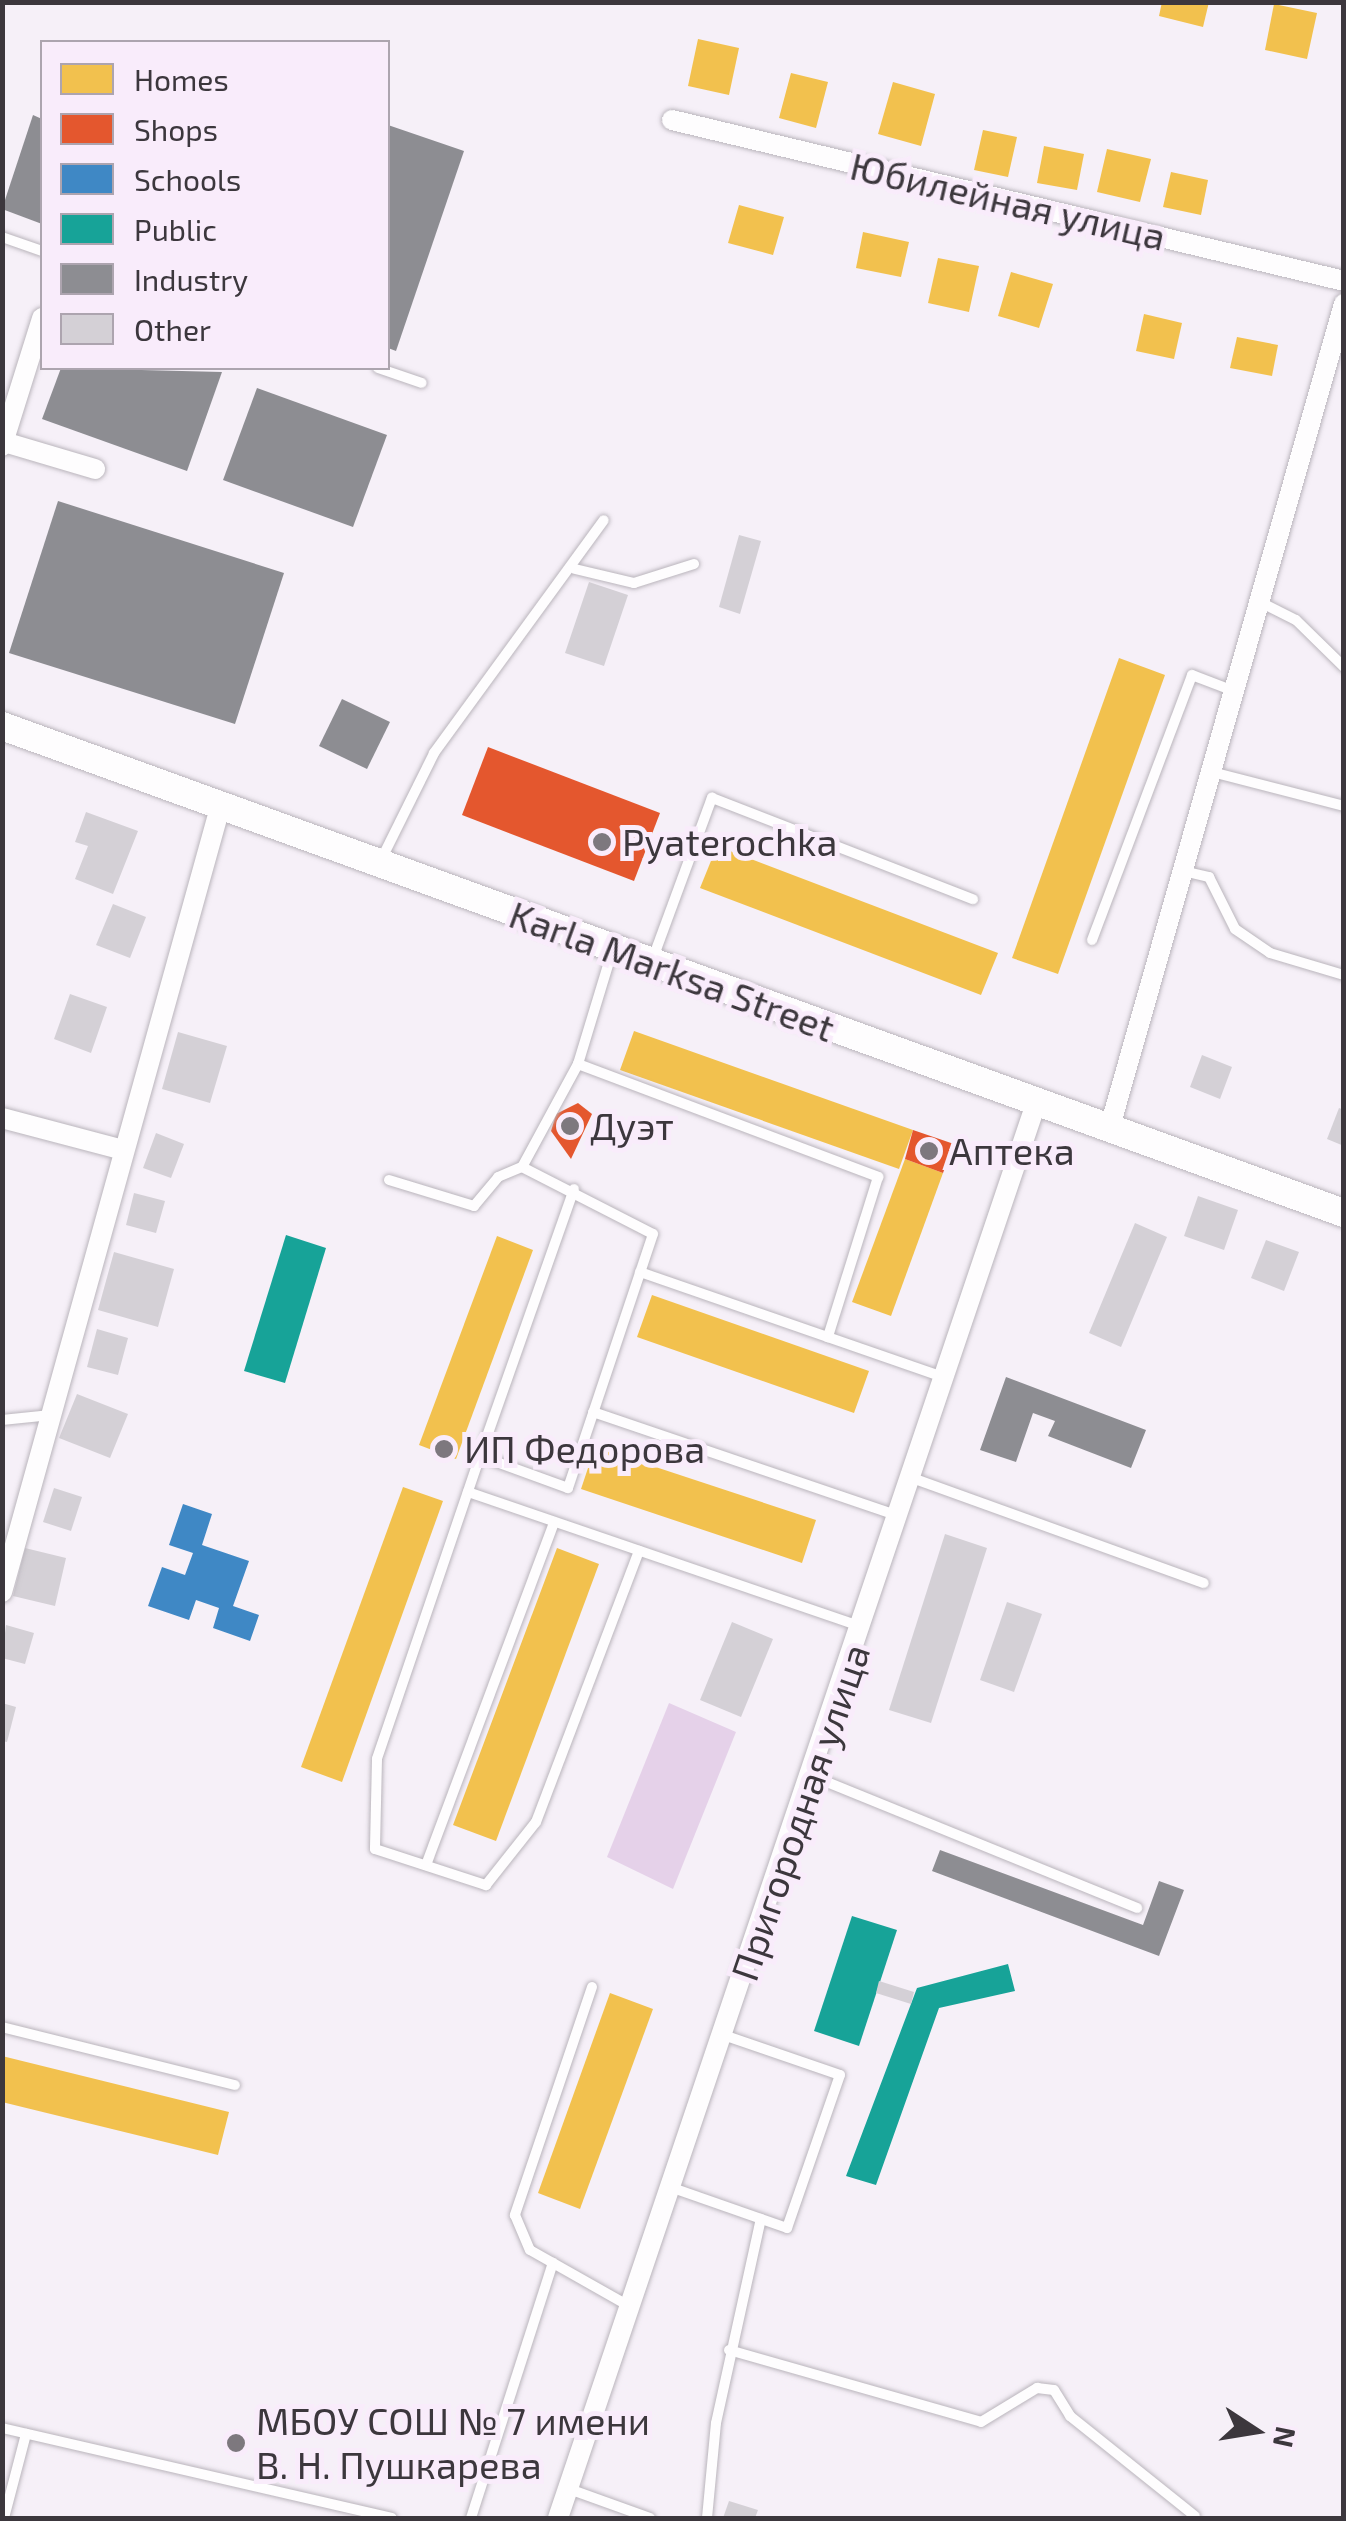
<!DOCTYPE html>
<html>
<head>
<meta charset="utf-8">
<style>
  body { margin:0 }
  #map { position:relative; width:1346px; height:2521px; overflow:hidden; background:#f6f0f8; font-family:"Exo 2",sans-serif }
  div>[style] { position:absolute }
  .green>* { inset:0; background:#e5d1e9 }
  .homes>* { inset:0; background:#f2c14e }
  .shops>* { inset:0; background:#e4572e }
  .schools>* { inset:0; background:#3f88c5 }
  .public>* { inset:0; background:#17a398 }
  .industry>* { inset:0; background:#8d8d92 }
  .building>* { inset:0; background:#d4d0d6 }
  .roads { filter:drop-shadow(0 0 2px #bab5bc) drop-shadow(0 0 2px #bab5bc) }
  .lane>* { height:10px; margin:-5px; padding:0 5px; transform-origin:5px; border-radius:5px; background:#fefdfe }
  .street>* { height:20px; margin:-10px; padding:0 10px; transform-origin:10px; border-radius:10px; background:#fefdfe }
  .secondary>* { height:28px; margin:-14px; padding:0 14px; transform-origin:14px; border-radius:14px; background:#fefdfe }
  .dots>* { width:28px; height:28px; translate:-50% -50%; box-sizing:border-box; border:5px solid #f9ecfb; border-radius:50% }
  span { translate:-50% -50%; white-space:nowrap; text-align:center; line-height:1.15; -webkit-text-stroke:10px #f9ecfb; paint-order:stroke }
  .street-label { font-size:38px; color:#3c373d }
  .poi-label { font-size:38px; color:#3c373d }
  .left { translate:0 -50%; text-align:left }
  .frame { position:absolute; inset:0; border:5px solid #3c373d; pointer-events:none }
  .legend { position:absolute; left:40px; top:40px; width:350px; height:330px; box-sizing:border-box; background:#f9ecfb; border:2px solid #ada4af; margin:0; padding:12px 18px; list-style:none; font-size:30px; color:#3c373d }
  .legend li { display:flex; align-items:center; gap:20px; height:50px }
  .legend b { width:50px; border:2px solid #ada4af }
  .north { position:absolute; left:1206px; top:2381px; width:100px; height:100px; -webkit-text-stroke:8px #f9ecfb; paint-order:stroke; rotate:102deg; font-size:28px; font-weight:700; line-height:40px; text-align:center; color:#3c373d }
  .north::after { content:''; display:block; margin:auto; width:35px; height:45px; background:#3c373d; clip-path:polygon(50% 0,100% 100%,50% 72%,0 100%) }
</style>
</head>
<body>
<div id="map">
  <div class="green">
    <i style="clip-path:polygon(669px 1703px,736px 1732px,673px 1889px,607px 1857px)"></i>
  </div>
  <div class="homes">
    <i style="clip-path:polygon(1162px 2px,1209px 2px,1203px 27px,1159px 16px)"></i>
    <i style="clip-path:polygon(1274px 4px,1317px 13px,1307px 59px,1265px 50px)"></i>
    <i style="clip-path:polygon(698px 39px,739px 48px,729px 95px,688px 86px)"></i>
    <i style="clip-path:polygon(791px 73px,828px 82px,816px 128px,779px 118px)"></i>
    <i style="clip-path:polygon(893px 82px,935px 94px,921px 146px,878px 134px)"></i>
    <i style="clip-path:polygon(983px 130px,1017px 137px,1008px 177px,974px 170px)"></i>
    <i style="clip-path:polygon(1044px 146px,1084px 154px,1077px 190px,1037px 183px)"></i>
    <i style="clip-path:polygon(1107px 149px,1151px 159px,1140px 202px,1097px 192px)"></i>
    <i style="clip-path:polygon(1171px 172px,1208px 180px,1201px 215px,1163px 207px)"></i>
    <i style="clip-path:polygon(739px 205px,784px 217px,773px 255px,728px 243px)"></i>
    <i style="clip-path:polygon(863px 232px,909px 242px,901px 277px,856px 268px)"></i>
    <i style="clip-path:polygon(938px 258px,979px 266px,969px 312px,928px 303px)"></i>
    <i style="clip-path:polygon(1011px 272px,1053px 284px,1039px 328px,998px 316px)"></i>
    <i style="clip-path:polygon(1144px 314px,1182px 323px,1174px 359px,1136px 351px)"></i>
    <i style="clip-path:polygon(1237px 337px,1278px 345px,1272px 376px,1230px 368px)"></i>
    <i style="clip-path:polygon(1119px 658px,1165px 675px,1058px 974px,1012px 958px)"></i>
    <i style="clip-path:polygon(717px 846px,998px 953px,981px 995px,700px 888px)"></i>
    <i style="clip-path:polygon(634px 1031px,913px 1130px,899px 1169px,620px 1070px)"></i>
    <i style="clip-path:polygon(905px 1159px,943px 1173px,891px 1316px,852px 1302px)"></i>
    <i style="clip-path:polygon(497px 1236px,533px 1250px,456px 1459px,419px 1445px)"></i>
    <i style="clip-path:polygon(652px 1295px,869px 1371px,854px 1413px,637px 1337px)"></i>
    <i style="clip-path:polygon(595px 1447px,816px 1520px,802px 1563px,581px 1489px)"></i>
    <i style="clip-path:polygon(403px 1487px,443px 1501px,342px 1782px,301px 1767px)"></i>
    <i style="clip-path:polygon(557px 1548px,599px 1564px,496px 1841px,453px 1825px)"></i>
    <i style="clip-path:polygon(610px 1993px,653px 2009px,580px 2209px,538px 2193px)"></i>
    <i style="clip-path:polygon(2px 2056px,229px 2112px,218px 2155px,2px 2102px)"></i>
  </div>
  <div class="shops">
    <i style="clip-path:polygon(488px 747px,660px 813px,634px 881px,462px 815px)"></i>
    <i style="clip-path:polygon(578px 1103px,592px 1114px,571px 1159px,551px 1131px,556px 1114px)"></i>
    <i style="clip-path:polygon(913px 1130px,954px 1144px,943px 1173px,905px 1159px)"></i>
  </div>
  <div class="schools">
    <i style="clip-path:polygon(183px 1504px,212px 1514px,202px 1545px,249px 1561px,233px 1606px,259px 1615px,250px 1641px,213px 1628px,219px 1608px,196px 1600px,189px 1620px,148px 1606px,162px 1567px,185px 1575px,193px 1553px,169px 1545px)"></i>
  </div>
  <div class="public">
    <i style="clip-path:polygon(286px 1235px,326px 1248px,285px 1383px,244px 1371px)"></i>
    <i style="clip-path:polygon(852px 1916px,897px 1930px,859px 2046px,814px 2031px)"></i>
    <i style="clip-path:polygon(1008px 1964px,1015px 1991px,939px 2008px,876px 2185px,846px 2176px,917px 1988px)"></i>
  </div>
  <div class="industry">
    <i style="clip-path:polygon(33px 115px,42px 119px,42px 224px,2px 209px)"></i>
    <i style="clip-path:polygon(388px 125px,464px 151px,396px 351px,388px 348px)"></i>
    <i style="clip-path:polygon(61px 368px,222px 372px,187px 471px,42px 419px)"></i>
    <i style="clip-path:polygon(257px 388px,387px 435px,353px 527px,223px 480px)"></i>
    <i style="clip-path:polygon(58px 501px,284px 573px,235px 724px,9px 653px)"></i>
    <i style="clip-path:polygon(342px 699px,390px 722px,367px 769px,319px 746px)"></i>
    <i style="clip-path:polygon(1006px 1377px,1146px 1430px,1131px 1468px,1048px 1436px,1055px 1421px,1033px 1413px,1016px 1462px,980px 1450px)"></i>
    <i style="clip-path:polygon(940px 1850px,1143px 1925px,1159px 1881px,1184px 1890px,1159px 1956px,932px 1871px)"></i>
  </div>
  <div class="building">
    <i style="clip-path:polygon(739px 535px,761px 541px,740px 614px,719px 607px)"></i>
    <i style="clip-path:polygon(589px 582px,628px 595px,604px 666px,565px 653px)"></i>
    <i style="clip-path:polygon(86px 812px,138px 831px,113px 894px,75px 879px,88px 846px,75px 842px)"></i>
    <i style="clip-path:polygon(113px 904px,146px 917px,130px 958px,96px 945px)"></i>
    <i style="clip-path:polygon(70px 994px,107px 1007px,91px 1053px,54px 1039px)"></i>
    <i style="clip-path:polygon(178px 1032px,227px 1046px,210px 1103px,162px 1089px)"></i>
    <i style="clip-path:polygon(1202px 1055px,1232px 1067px,1220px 1099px,1190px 1087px)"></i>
    <i style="clip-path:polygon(1339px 1108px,1344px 1110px,1344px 1146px,1327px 1139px)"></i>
    <i style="clip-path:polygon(156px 1133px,184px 1144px,171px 1178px,143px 1168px)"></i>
    <i style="clip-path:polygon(134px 1193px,165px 1201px,156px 1233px,126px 1225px)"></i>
    <i style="clip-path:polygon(1198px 1196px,1238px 1210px,1224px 1250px,1184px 1236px)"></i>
    <i style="clip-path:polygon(1135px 1223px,1167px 1237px,1121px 1347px,1089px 1333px)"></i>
    <i style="clip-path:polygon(1266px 1240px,1299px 1252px,1284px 1291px,1251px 1278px)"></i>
    <i style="clip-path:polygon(114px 1252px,174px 1269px,158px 1327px,98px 1310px)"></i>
    <i style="clip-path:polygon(97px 1329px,128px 1338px,118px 1375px,87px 1367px)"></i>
    <i style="clip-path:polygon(77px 1394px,128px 1414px,110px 1458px,59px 1438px)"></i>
    <i style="clip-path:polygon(54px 1488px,82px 1497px,71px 1531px,43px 1522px)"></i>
    <i style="clip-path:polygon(945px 1534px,987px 1548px,931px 1723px,889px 1710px)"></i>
    <i style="clip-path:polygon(25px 1548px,66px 1558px,55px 1606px,13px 1596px)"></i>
    <i style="clip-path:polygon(1007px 1602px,1042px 1614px,1014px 1692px,980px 1680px)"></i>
    <i style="clip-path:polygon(732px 1622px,773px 1639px,741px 1717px,700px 1700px)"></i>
    <i style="clip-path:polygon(6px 1625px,34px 1633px,25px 1664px,2px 1658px)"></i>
    <i style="clip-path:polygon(2px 1703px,16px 1707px,7px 1742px,2px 1741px)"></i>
    <i style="clip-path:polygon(879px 1981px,914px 1992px,911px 2004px,876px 1993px)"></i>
    <i style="clip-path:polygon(729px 2501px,758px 2510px,755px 2518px,723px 2518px)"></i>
  </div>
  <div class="roads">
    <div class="lane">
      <i style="left:2px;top:237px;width:42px;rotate:19.3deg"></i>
      <i style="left:378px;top:368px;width:46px;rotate:18.8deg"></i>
      <i style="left:575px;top:569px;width:61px;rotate:13.3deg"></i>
      <i style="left:634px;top:583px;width:63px;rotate:-17.6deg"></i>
      <i style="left:1260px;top:602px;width:40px;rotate:26.6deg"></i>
      <i style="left:1296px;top:620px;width:67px;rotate:44.4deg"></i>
      <i style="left:1212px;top:772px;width:136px;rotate:14.4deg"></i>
      <i style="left:381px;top:860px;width:119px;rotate:-63.6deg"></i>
      <i style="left:434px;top:753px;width:288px;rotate:-53.9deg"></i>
      <i style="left:1183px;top:871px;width:27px;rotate:13deg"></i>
      <i style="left:1209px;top:877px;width:58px;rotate:63.4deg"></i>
      <i style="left:1235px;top:929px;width:42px;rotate:34.4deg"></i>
      <i style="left:1270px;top:953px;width:77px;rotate:16.6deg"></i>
      <i style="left:1092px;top:940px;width:283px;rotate:-69.3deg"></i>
      <i style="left:1192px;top:675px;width:45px;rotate:20.9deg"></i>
      <i style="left:612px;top:952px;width:117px;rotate:106.9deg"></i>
      <i style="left:578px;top:1064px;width:117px;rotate:118.5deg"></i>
      <i style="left:522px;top:1167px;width:147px;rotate:27.1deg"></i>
      <i style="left:653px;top:1234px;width:268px;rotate:108.5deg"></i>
      <i style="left:568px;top:1488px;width:94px;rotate:-160deg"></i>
      <i style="left:480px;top:1456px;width:320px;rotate:108.8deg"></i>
      <i style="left:377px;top:1759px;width:90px;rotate:91.3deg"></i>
      <i style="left:375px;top:1849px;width:117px;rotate:18deg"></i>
      <i style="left:486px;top:1885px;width:80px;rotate:-51.6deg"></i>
      <i style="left:536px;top:1822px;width:290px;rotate:-69.2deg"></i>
      <i style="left:653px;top:958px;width:171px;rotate:-69.8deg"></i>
      <i style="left:712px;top:798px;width:280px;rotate:21.2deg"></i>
      <i style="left:578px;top:1064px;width:321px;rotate:20.6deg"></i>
      <i style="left:878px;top:1177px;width:168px;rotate:107.4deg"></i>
      <i style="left:389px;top:1180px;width:89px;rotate:17deg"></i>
      <i style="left:474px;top:1206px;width:38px;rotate:-50deg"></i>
      <i style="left:498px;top:1177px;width:26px;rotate:-23deg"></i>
      <i style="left:640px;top:1272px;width:324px;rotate:19.1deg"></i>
      <i style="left:593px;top:1412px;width:323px;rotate:18.8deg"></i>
      <i style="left:2px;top:1420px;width:49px;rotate:-5.8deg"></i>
      <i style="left:480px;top:1456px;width:283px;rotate:-70.6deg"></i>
      <i style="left:912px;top:1478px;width:310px;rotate:19.8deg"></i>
      <i style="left:468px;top:1492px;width:416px;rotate:18.9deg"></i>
      <i style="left:812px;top:1776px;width:351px;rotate:22.1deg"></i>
      <i style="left:426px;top:1865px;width:366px;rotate:-69.5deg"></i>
      <i style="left:592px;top:1987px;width:241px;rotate:108.7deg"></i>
      <i style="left:515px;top:2215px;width:38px;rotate:67deg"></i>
      <i style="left:530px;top:2250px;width:114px;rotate:29.5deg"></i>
      <i style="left:2px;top:2027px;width:240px;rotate:14deg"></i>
      <i style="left:670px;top:2187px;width:124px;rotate:19.3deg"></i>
      <i style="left:787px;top:2228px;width:162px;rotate:-70.9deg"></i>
      <i style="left:840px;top:2075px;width:124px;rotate:-161.1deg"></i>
      <i style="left:729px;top:2350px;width:262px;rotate:15.9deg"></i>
      <i style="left:981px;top:2422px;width:66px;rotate:-31.3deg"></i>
      <i style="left:1037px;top:2388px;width:17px;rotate:7deg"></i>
      <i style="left:1054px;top:2390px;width:31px;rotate:58deg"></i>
      <i style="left:1070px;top:2416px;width:160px;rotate:38.7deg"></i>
      <i style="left:2px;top:2428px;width:400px;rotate:13deg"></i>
      <i style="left:569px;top:2489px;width:86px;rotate:19.7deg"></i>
      <i style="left:4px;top:2518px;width:87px;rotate:-75.3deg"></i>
      <i style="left:471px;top:2518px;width:268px;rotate:-72.2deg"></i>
      <i style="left:707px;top:2518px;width:95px;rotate:-84.6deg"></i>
      <i style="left:716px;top:2423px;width:209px;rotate:-77.6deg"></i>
    </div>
    <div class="street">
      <i style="left:672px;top:120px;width:691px;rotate:13.47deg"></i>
      <i style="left:4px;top:442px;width:95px;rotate:16.5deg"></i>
      <i style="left:2px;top:446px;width:134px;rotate:-72.6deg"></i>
      <i style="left:2px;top:1118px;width:125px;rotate:14.8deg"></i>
      <i style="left:1109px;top:1130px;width:859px;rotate:-74.12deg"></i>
      <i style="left:2px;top:1592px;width:818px;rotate:-74.47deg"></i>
      <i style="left:558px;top:2518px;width:1494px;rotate:-71.33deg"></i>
    </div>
    <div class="secondary">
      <i style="left:2px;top:726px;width:1428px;rotate:19.95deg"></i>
    </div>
  </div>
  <div class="dots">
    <i style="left:602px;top:842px;background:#7d787e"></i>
    <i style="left:570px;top:1126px;background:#7d787e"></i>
    <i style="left:929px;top:1151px;background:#7d787e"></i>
    <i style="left:444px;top:1449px;background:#7d787e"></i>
    <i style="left:236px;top:2443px;background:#7d787e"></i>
  </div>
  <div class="street-label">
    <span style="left:1008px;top:201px;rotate:13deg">Юбилейная улица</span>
    <span style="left:672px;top:971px;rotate:20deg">Karla Marksa Street</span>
    <span style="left:800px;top:1812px;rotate:-71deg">Пригородная улица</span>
  </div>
  <div class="poi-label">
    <span class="left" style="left:622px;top:842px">Pyaterochka</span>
    <span class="left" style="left:590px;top:1126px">Дуэт</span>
    <span class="left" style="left:949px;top:1151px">Аптека</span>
    <span class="left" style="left:464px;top:1449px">ИП Федорова</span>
    <span class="left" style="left:256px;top:2443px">МБОУ СОШ № 7 имени<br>В. Н. Пушкарева</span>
  </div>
  <div class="frame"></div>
  <ul class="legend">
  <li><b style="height:28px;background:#f2c14e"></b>Homes</li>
  <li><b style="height:28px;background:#e4572e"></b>Shops</li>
  <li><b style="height:28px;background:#3f88c5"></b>Schools</li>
  <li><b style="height:28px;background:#17a398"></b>Public</li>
  <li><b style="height:28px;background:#8d8d92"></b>Industry</li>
  <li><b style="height:28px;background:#d4d0d6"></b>Other</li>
  </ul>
  <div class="north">N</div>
</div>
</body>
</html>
